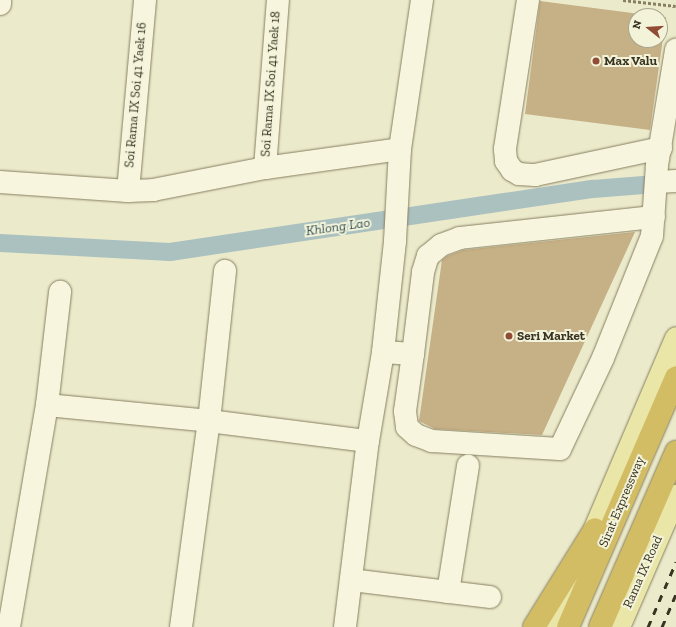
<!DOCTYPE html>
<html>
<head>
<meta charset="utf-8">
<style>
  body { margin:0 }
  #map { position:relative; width:676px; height:627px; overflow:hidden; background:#ebeacb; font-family:"Zilla Slab",serif }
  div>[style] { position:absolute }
  .canal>* { height:18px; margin:-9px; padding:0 9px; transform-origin:9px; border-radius:9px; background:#abc1c0 }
  .building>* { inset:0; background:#c6b085 }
  .path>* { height:2.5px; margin-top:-1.25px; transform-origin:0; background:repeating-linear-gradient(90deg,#877f61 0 3px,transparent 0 5px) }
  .roads { filter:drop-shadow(0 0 1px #877f61) drop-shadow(0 0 1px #877f61) }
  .minor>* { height:22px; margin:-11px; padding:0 11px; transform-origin:11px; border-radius:11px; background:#f7f5de }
  .major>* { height:22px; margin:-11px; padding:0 11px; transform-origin:11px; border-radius:11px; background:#eae6a7 }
  .highway>* { height:22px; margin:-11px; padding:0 11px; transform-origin:11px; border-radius:11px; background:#d2bd65 }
  .rail>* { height:3px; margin-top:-1.5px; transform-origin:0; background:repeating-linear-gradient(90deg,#393322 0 7px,transparent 0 14px) }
  .dots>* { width:11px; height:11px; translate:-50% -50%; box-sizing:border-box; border:2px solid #f3f3da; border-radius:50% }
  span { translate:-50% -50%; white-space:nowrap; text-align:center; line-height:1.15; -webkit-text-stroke:4px #f3f3da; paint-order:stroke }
  .poi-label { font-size:13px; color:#393322; font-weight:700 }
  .left { translate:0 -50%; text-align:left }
  .street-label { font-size:13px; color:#393322 }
  .water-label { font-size:14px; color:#335057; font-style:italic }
  .north { position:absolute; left:628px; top:8px; width:40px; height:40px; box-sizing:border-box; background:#f3f3da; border:1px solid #a9a690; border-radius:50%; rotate:287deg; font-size:11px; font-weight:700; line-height:16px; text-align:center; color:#393322 }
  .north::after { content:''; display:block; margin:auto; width:14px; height:18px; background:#914c36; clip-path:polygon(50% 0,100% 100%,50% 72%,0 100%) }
</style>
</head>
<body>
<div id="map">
  <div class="canal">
    <i style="left:0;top:243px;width:170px;rotate:3deg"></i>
    <i style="left:170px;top:252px;width:428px;rotate:-8.5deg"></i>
    <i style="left:593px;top:189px;width:76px;rotate:-4.5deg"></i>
  </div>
  <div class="building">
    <i style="clip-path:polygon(540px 1px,655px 16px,636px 16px,636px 40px,660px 40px,660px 17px,666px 17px,650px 130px,525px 114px)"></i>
    <i style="clip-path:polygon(635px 232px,542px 435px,435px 429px,419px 421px,442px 260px,447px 256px,463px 250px)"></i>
  </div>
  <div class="path">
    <i style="left:623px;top:0;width:53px;rotate:6.5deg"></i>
  </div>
  <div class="roads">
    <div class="minor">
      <i style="left:528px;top:0;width:151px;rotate:98.8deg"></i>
      <i style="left:505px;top:149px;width:12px;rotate:85deg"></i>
      <i style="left:506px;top:161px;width:11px;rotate:56deg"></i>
      <i style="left:512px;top:170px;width:8px;rotate:30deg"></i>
      <i style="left:519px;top:174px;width:16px;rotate:4deg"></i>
      <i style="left:535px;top:175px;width:129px;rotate:-12.1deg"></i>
      <i style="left:0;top:4px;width:4px;rotate:-90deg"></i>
      <i style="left:265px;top:168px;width:169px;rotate:-85.6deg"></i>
      <i style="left:0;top:182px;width:128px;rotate:4deg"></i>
      <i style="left:128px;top:191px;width:25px;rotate:-2deg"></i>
      <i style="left:153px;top:190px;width:114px;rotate:-11.1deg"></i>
      <i style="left:265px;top:168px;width:136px;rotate:-8deg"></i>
      <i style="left:657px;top:182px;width:19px;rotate:-3deg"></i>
      <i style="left:128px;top:191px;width:192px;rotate:-84.9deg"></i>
      <i style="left:383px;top:352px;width:30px;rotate:4deg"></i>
      <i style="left:413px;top:354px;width:58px;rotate:98deg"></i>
      <i style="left:405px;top:411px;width:16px;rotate:83deg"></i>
      <i style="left:407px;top:427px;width:12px;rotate:42deg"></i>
      <i style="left:416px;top:435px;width:17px;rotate:21deg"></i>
      <i style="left:432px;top:441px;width:128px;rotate:3.6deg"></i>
      <i style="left:560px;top:449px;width:101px;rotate:-64.7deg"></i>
      <i style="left:603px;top:358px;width:131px;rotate:-68.1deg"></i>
      <i style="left:652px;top:236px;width:71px;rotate:-86deg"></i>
      <i style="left:657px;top:165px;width:117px;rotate:-80.6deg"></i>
      <i style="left:413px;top:354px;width:83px;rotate:-83deg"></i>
      <i style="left:423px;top:272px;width:17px;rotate:-73deg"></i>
      <i style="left:428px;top:256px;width:17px;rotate:-40deg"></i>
      <i style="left:441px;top:245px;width:20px;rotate:-20deg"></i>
      <i style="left:460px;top:238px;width:195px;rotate:-6.2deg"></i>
      <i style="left:47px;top:405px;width:163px;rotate:5.6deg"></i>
      <i style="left:209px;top:421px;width:160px;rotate:7.2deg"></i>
      <i style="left:351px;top:580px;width:140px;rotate:7deg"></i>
      <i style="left:448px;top:592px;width:128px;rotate:-81deg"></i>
      <i style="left:9px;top:627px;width:225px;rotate:-80.3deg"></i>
      <i style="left:47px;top:405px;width:114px;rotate:-83.4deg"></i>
      <i style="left:181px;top:627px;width:208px;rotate:-82.3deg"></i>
      <i style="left:209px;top:421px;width:151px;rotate:-83.9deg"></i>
      <i style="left:345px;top:627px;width:187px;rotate:-83deg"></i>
      <i style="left:368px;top:441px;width:90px;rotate:-80.4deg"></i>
      <i style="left:383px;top:352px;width:112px;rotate:-83.8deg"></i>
      <i style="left:395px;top:241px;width:92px;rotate:-86.9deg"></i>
      <i style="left:400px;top:149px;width:151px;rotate:-81.6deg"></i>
    </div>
    <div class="major">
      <i style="left:553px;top:627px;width:314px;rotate:-66.9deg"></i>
      <i style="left:619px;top:627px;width:143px;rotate:-66.5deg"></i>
    </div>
    <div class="highway">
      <i style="left:534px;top:627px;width:115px;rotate:-58.1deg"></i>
      <i style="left:568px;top:627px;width:272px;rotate:-66.6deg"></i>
      <i style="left:600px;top:627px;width:191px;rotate:-66.5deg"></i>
    </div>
  </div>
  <div class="rail">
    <i style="left:648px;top:627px;width:71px;rotate:-66.7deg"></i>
    <i style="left:662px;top:627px;width:36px;rotate:-67deg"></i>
  </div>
  <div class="dots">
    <i style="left:596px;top:61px;background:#914c36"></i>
    <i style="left:509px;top:336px;background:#914c36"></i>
  </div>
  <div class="poi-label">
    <span class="left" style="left:604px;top:61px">Max Valu</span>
    <span class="left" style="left:517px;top:336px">Seri Market</span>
  </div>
  <div class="street-label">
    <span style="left:271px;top:84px;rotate:-86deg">Soi Rama IX Soi 41 Yaek 18</span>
    <span style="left:136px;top:95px;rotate:-85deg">Soi Rama IX Soi 41 Yaek 16</span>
    <span style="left:622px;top:502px;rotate:-67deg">Sirat Expressway</span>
    <span style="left:643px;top:572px;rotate:-66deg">Rama IX Road</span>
  </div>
  <div class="water-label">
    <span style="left:338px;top:227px;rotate:-8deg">Khlong Lao</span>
  </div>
  <div class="north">N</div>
</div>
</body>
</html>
